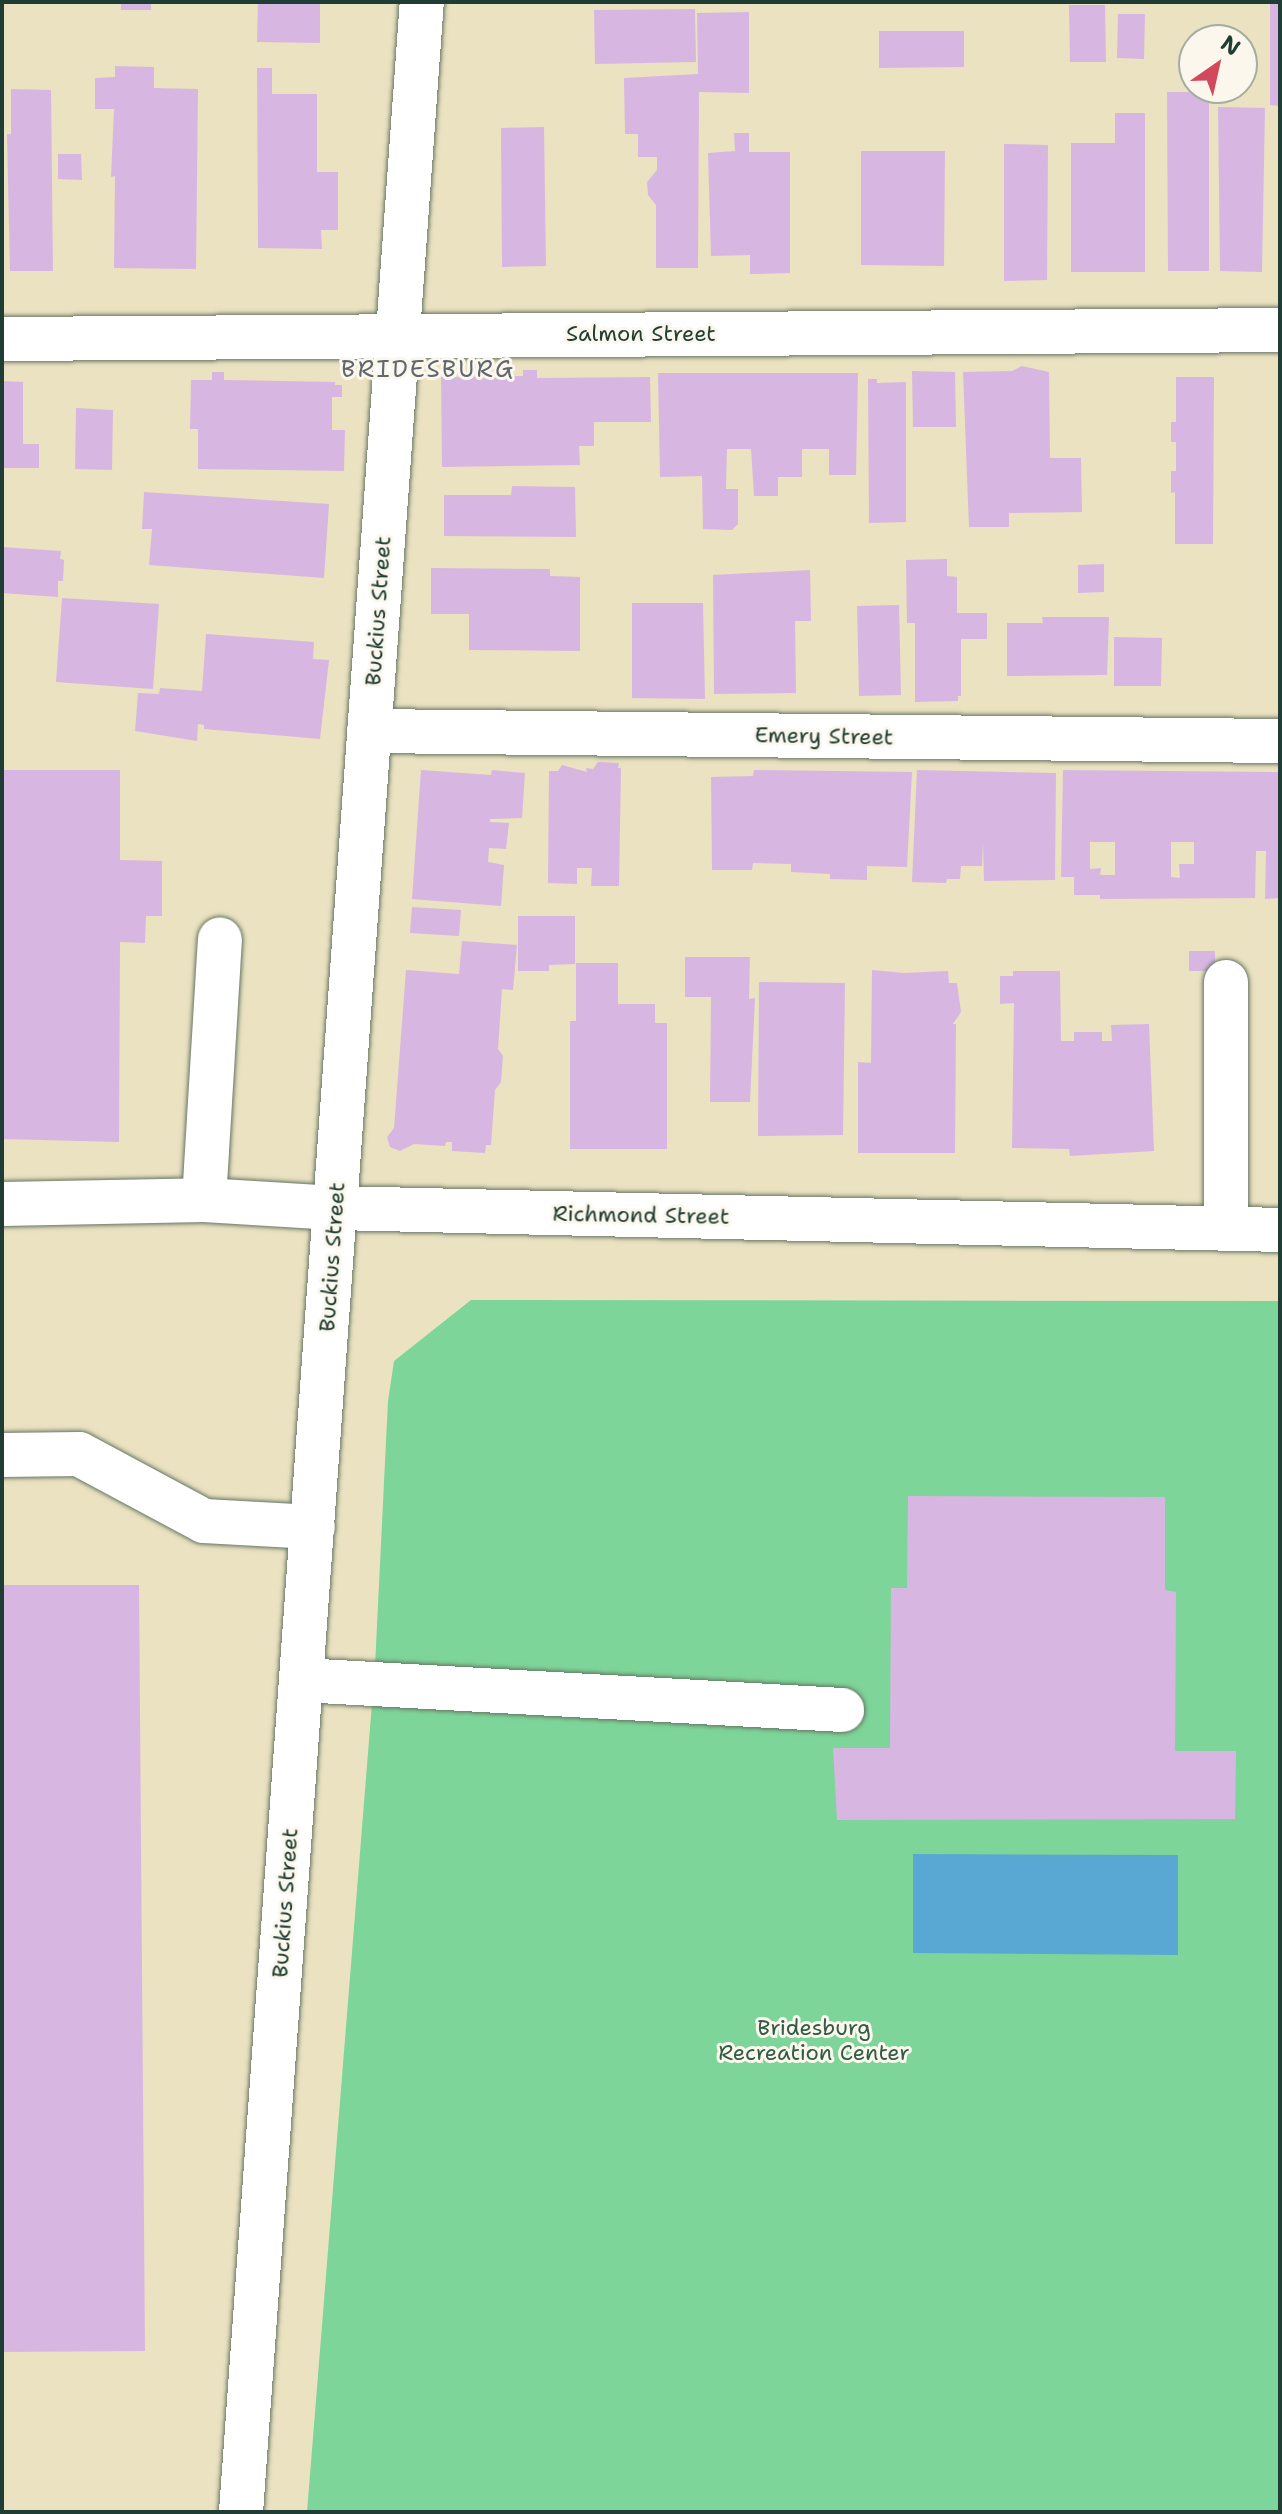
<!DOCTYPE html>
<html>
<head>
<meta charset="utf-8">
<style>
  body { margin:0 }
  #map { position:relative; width:1282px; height:2514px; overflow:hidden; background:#eae2c0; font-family:"Shantell Sans",sans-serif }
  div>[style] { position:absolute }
  .green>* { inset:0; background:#7ed599 }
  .water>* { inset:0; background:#59a8d3 }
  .building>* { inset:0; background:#d7b7e1 }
  .roads { filter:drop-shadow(0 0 2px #667765) drop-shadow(0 0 2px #667765) }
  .minor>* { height:44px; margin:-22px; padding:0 22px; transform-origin:22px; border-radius:22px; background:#fff }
  .major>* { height:44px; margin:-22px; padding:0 22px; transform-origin:22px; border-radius:22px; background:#fff }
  span { translate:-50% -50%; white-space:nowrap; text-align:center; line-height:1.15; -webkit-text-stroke:6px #fbf7ec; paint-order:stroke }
  .street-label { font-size:22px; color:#1f3d34 }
  .park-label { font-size:22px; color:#325b48 }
  .neighbourhood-label { font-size:24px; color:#5f6871; letter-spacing:2px }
  .frame { position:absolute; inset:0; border:4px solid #1f3d34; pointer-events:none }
  .north { position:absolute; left:1178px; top:24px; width:80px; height:80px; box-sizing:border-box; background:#fbf7ec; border:2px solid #a3ada2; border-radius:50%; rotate:34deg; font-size:22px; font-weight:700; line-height:32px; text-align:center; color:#1f3d34 }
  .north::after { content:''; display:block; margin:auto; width:28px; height:36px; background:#d1495b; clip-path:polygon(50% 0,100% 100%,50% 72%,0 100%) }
</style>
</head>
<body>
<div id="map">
  <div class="green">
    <i style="clip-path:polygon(471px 1300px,1280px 1301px,1280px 2512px,307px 2512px,375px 1666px,388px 1401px,394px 1361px)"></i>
  </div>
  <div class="water">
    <i style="clip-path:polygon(913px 1854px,1178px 1855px,1178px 1955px,913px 1953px)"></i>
  </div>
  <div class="building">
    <i style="clip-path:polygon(121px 2px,151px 2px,151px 10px,121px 10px)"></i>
    <i style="clip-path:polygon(258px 2px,320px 2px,320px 43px,257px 42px)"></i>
    <i style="clip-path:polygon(1270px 2px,1280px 2px,1280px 106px,1270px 105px)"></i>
    <i style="clip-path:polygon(1069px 5px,1105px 5px,1106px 62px,1070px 62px)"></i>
    <i style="clip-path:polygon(695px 9px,696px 62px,595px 64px,594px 10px)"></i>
    <i style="clip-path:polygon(749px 12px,749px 93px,699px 92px,698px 268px,656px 268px,656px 205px,648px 195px,647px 182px,657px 170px,657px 157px,638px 157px,638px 134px,625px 134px,624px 78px,698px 74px,697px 13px)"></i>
    <i style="clip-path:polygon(1118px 14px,1145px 14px,1144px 59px,1117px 58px)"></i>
    <i style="clip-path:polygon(879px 31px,964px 31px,964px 67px,879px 68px)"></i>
    <i style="clip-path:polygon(115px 66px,154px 67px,154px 88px,198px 89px,196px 269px,114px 268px,115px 176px,111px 177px,114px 109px,95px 109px,95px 78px,115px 77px)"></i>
    <i style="clip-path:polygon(257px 68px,272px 68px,272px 94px,317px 94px,317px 172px,338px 172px,338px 230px,321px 230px,322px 249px,258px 248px)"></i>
    <i style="clip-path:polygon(11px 89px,51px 90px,53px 271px,10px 271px,7px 134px,11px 134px)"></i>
    <i style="clip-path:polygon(1167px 92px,1209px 92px,1209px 271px,1168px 271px)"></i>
    <i style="clip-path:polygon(1218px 107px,1265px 108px,1262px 272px,1220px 271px)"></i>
    <i style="clip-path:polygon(1115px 113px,1145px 113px,1145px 272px,1071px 272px,1071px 143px,1115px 143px)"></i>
    <i style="clip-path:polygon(544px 127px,546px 266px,502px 267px,501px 128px)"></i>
    <i style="clip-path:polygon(734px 133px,749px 133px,749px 152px,790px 152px,790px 273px,750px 274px,750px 255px,711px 256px,708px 153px,735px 151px)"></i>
    <i style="clip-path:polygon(1004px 144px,1048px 145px,1047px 280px,1004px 281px)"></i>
    <i style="clip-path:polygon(861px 151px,945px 151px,944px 266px,861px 265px)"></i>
    <i style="clip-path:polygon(58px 154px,81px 154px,82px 180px,58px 179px)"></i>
    <i style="clip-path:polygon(1022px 366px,1049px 372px,1050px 458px,1081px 458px,1082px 512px,1009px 513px,1009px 527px,969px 527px,963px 372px,1012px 371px)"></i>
    <i style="clip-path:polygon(523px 370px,537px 370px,537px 378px,650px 377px,651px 422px,594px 422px,594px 446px,579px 446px,580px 465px,442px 467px,441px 377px,523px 376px)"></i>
    <i style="clip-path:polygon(912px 371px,955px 372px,956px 427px,913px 427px)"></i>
    <i style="clip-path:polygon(212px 372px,224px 372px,224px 380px,335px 382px,335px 385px,342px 385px,342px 397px,332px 397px,332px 430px,345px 430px,344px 471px,198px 469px,198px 429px,190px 429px,191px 380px,212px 380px)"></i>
    <i style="clip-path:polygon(658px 373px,858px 373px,856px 475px,829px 475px,829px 449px,802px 449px,802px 477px,778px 477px,778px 496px,754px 496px,751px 449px,727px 449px,726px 489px,738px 489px,738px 524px,732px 530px,703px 529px,702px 476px,660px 477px)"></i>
    <i style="clip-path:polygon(1176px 377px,1214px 377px,1213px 544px,1175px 544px,1175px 492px,1171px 493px,1171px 471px,1176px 471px,1176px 442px,1171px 442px,1171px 422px,1176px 422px)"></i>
    <i style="clip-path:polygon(868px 379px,877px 379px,877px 383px,906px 382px,906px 522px,869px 523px)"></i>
    <i style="clip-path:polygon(2px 381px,23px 382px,23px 444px,39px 444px,39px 468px,2px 468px)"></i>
    <i style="clip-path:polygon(76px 408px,113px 410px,112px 470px,75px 469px)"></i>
    <i style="clip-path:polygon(512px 486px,575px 487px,576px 537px,444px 536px,444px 495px,511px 495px)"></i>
    <i style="clip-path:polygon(144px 492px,329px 504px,324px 578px,149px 565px,152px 529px,142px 529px)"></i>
    <i style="clip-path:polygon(2px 547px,61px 551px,60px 559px,64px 560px,63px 581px,58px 581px,58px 597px,2px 593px)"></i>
    <i style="clip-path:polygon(947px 559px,947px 576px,957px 577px,957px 613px,987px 613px,987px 639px,961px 639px,961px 696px,958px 696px,958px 701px,915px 702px,915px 623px,907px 623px,906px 560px)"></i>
    <i style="clip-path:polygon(1104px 564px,1104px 592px,1078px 593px,1078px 565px)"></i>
    <i style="clip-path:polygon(431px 568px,550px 569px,550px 576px,580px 577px,580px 651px,469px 650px,469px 614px,431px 614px)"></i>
    <i style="clip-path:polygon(810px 570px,811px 621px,795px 621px,796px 693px,714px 694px,713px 575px)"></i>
    <i style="clip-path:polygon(62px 598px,159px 604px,153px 689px,56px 682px)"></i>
    <i style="clip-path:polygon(632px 603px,703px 603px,705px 699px,632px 698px)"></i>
    <i style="clip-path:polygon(899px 605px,901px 695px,859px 696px,857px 606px)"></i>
    <i style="clip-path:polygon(1042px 617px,1109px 617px,1107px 675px,1007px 676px,1007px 623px,1043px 623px)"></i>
    <i style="clip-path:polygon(206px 634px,314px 642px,313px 659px,329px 660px,320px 739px,204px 729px,204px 725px,198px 724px,197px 741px,135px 731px,138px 693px,159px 694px,160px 688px,202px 691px)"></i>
    <i style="clip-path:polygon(1114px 637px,1162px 638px,1161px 686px,1114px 686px)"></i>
    <i style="clip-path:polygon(598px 762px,619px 763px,618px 768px,621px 768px,619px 886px,591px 886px,592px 868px,577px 868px,577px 884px,548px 883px,549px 771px,558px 771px,562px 765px,587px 772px,586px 768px,593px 769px)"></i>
    <i style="clip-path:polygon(2px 770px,120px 770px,120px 860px,162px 861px,162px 916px,146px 916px,145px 943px,120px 942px,119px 1142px,2px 1139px)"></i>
    <i style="clip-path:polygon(421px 770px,491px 775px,492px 770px,525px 773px,522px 818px,490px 819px,490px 822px,509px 823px,506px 849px,489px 848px,488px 862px,504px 865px,501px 906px,412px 899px)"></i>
    <i style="clip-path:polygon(754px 770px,912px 772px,907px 867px,867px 866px,867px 880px,830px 879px,830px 874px,791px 872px,791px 864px,753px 863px,752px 870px,712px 870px,711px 777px,753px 776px)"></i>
    <i style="clip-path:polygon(917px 770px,1056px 773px,1055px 880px,984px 881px,983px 843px,982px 866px,961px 866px,960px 879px,947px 879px,946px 883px,912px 882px)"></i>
    <i style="clip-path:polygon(evenodd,1063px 770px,1280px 772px,1280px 898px,1265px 899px,1266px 851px,1256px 851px,1255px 898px,1100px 899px,1100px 895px,1074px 895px,1074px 877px,1061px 877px,1063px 770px,1090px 842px,1115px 842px,1115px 875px,1100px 875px,1101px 868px,1090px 869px,1090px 842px,1063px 770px,1171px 842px,1194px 842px,1194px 864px,1179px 864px,1180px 878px,1171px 877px,1171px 842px)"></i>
    <i style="clip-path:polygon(412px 907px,461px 910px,459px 936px,410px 933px)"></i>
    <i style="clip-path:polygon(518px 916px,575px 916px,575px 964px,549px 965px,549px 971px,518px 971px)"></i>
    <i style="clip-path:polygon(462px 941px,517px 945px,513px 990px,502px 989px,498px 1049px,503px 1056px,501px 1082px,495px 1090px,491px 1145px,486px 1145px,485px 1153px,452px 1151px,452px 1142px,446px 1142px,445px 1146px,414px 1144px,400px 1151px,390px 1147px,387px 1137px,394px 1128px,406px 970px,459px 974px)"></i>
    <i style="clip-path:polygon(1189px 951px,1215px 951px,1215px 971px,1189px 971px)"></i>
    <i style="clip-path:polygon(685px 957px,750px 957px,749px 999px,755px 998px,750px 1102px,710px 1102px,711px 997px,685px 997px)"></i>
    <i style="clip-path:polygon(576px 963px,618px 963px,618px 1004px,655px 1004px,655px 1023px,667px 1023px,667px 1149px,570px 1149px,570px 1021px,576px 1021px)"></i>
    <i style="clip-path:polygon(872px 970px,904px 973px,948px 971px,949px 983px,957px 983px,961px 1012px,953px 1024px,956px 1024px,955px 1153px,858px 1153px,858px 1062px,871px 1063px)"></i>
    <i style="clip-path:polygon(1013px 971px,1060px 971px,1061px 1041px,1074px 1041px,1074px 1032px,1102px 1032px,1102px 1041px,1112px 1041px,1111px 1025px,1149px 1024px,1154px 1151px,1070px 1156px,1069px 1149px,1012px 1148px,1014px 1003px,1000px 1004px,1000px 976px,1013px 976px)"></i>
    <i style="clip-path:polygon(759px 982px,845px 983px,843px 1135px,758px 1136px)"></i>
    <i style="clip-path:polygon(908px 1496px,1165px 1497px,1165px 1590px,1176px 1592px,1175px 1751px,1236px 1751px,1235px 1819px,837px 1820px,833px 1748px,890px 1748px,891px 1588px,907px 1588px)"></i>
    <i style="clip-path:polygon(2px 1585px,139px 1585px,145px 2351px,2px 2352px)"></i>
  </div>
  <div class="roads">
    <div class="minor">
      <i style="left:2px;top:339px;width:1278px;rotate:-0.4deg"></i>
      <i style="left:369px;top:731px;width:911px;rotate:0.63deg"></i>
      <i style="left:1226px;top:982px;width:247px;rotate:90deg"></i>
      <i style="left:204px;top:1200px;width:261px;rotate:-86.5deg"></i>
      <i style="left:2px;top:1455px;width:77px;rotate:-0.7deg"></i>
      <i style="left:79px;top:1454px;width:142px;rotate:28.2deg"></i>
      <i style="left:204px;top:1521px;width:109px;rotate:3.2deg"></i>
      <i style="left:301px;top:1680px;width:542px;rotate:3.17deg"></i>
      <i style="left:241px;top:2512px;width:2517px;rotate:-85.88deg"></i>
    </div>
    <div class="major">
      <i style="left:2px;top:1204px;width:202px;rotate:-1.1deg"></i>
      <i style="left:204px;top:1200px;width:131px;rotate:3.5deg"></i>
      <i style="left:335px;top:1208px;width:945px;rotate:1.33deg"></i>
    </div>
  </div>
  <div class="street-label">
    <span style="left:641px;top:334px">Salmon Street</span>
    <span style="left:378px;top:611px;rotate:-86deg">Buckius Street</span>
    <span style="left:824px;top:736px;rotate:1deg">Emery Street</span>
    <span style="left:641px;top:1215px;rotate:1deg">Richmond Street</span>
    <span style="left:332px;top:1257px;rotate:-86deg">Buckius Street</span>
    <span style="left:285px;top:1903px;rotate:-86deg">Buckius Street</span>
  </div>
  <div class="park-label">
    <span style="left:814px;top:2040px">Bridesburg<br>Recreation Center</span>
  </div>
  <div class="neighbourhood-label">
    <span style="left:428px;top:370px">BRIDESBURG</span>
  </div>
  <div class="frame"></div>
  <div class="north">N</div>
</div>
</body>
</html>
